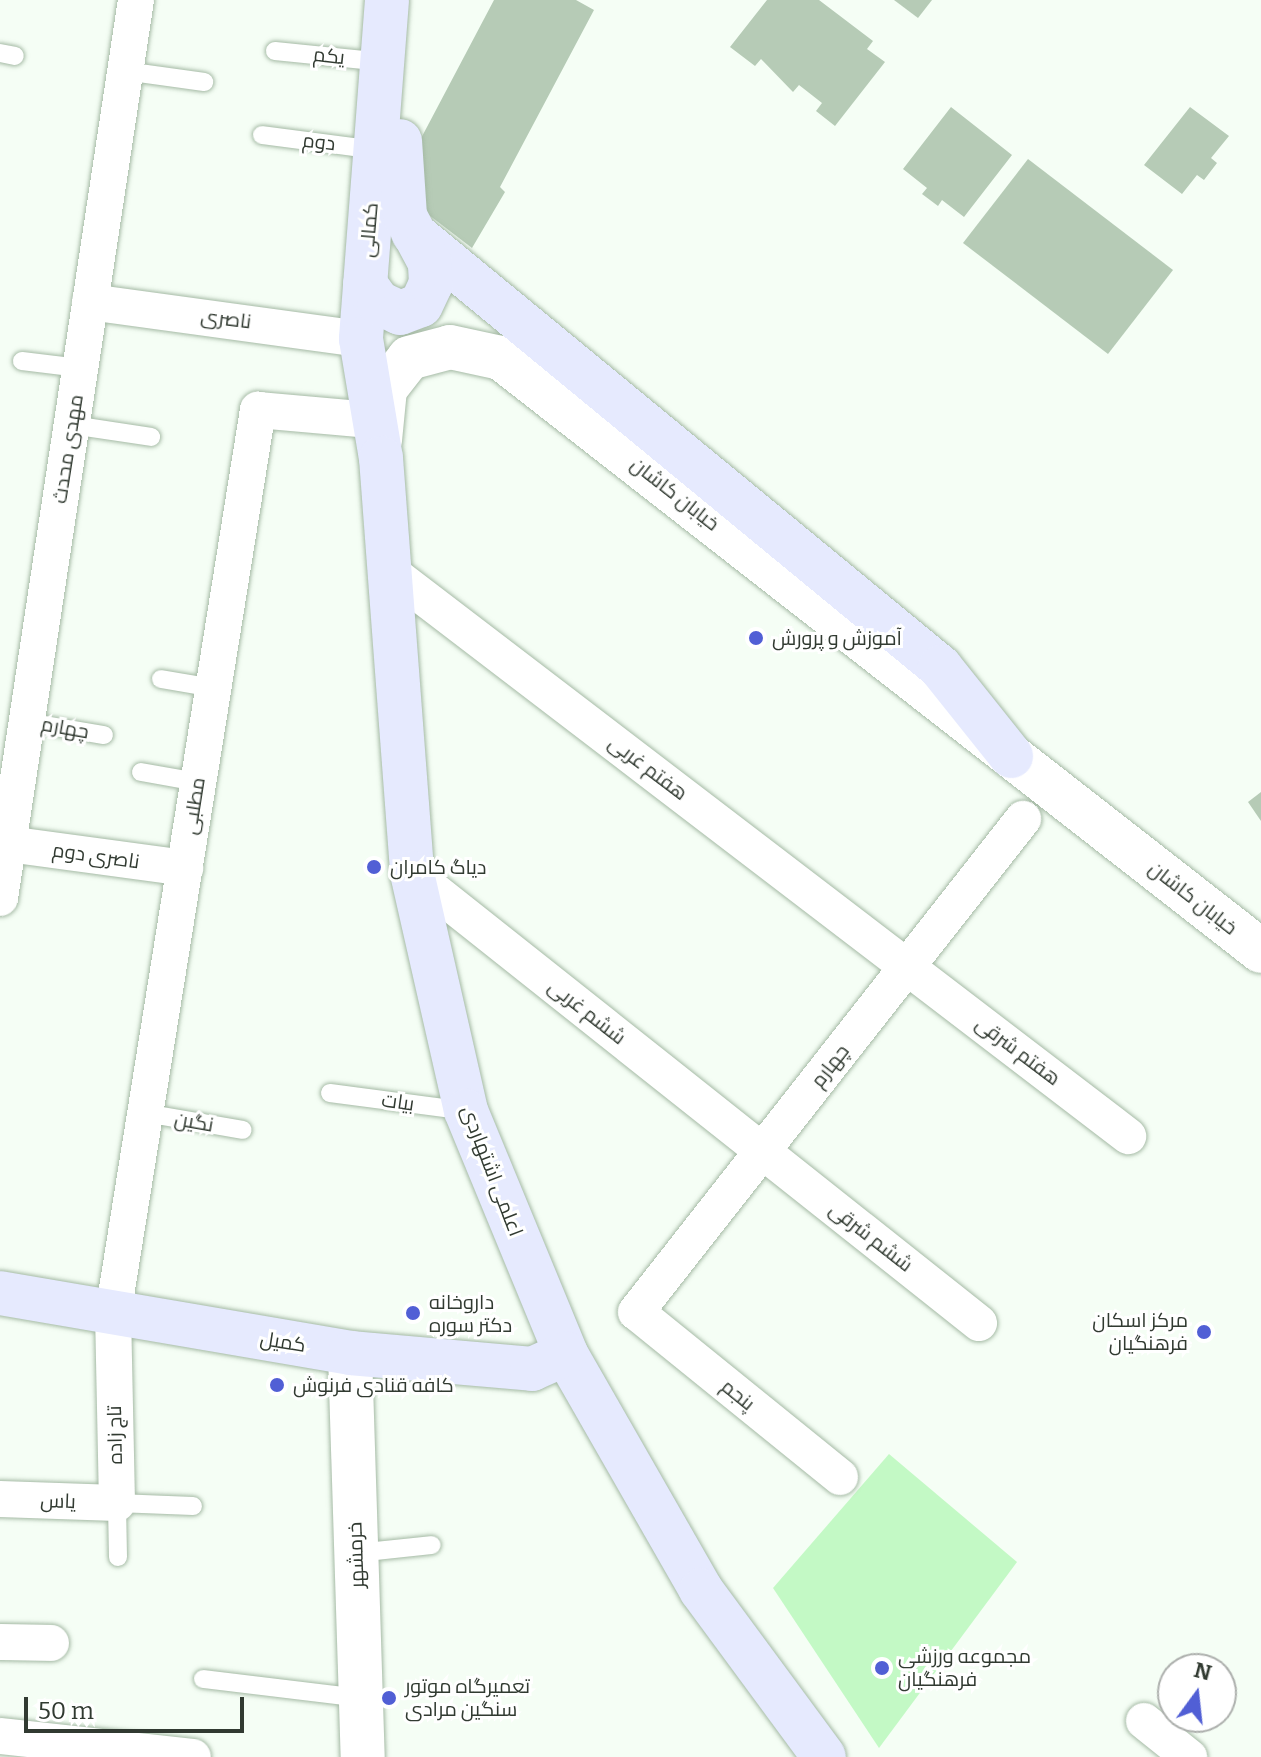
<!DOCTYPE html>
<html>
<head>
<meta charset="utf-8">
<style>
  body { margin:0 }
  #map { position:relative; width:1261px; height:1757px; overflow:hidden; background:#f5fef5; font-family:Bitter,Cairo,serif }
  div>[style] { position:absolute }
  .green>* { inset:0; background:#c3f9c5 }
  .building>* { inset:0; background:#b6cbb6 }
  .roads { filter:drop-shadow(0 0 2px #a5baa5) drop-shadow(0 0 2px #a5baa5) }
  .service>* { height:18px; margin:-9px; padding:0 9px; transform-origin:9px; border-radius:9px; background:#fff }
  .minor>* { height:36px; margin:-18px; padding:0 18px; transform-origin:18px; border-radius:18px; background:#fff }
  .tertiary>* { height:44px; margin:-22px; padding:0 22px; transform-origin:22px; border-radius:22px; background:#fff }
  .secondary>* { height:44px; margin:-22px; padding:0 22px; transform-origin:22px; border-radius:22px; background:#e6eafe }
  .dots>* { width:22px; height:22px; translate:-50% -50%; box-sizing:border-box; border:4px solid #fff; border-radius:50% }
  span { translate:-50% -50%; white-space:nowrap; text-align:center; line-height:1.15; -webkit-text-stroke:6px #fff; paint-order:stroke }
  .street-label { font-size:20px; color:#313a31 }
  .poi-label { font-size:20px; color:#313a31 }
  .left { translate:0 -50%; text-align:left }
  .right { translate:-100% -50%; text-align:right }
  .north { position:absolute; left:1157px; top:1653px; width:80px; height:80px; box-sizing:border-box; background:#fff; border:2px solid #adb0ad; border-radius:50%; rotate:15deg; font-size:22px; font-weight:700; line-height:32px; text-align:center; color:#313a31 }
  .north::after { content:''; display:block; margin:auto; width:28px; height:36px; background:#515fd5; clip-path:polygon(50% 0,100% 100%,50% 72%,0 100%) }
  .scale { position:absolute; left:24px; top:1697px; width:220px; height:36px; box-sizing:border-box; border:4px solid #313a31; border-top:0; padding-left:10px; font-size:24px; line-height:28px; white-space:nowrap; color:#313a31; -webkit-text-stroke:6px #fff; paint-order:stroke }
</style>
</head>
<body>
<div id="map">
  <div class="green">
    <i style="clip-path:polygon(889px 1454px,1017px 1562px,879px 1748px,773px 1588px)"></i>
  </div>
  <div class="building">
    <i style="clip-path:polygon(494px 0,576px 0,594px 10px,500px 187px,505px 192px,472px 248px,412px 202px,418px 144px)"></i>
    <i style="clip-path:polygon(767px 0,819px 0,873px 41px,867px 49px,885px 62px,835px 126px,816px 111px,822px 103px,799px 85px,793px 92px,761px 59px,755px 66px,730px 47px)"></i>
    <i style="clip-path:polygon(894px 0,932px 0,918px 18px)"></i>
    <i style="clip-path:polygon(951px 107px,1012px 155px,964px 217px,942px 200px,938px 206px,922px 194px,927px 188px,903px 169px)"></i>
    <i style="clip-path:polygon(1190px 107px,1229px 136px,1211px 158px,1217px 163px,1204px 180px,1197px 175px,1182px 194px,1144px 165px)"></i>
    <i style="clip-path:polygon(1028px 159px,1173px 270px,1108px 354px,963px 243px)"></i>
    <i style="clip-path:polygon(1261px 792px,1261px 821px,1248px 802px)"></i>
  </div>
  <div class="roads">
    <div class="service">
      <i style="left:275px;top:51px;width:109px;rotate:5.8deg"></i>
      <i style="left:0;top:53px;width:15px;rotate:11deg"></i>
      <i style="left:125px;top:71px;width:80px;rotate:7.9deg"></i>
      <i style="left:262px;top:135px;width:115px;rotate:7.5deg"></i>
      <i style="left:22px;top:361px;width:58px;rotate:6.9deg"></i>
      <i style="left:72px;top:425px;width:80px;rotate:8.6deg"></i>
      <i style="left:161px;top:679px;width:54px;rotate:9.6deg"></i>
      <i style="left:27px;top:722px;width:78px;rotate:9.6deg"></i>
      <i style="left:141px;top:772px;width:58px;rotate:10deg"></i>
      <i style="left:330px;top:1093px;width:137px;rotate:7.5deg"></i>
      <i style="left:145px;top:1113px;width:99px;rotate:9.8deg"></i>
      <i style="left:356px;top:1553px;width:76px;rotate:-6deg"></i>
      <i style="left:118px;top:1557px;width:54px;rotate:-91.1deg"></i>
      <i style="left:117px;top:1503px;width:76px;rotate:2.3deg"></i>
      <i style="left:203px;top:1679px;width:159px;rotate:6.9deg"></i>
    </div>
    <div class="minor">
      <i style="left:90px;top:302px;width:274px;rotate:7.8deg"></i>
      <i style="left:388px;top:570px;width:932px;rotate:37.41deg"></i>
      <i style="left:8px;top:844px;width:179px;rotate:7.7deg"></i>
      <i style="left:412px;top:873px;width:724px;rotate:38.44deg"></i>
      <i style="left:0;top:898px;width:908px;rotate:-81.39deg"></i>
      <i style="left:840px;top:1477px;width:262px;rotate:-141deg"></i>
      <i style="left:636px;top:1312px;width:627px;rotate:-51.87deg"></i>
      <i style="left:0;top:1499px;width:117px;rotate:2deg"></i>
      <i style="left:117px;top:1503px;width:189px;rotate:-91.2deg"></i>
      <i style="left:113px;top:1314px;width:916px;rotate:-80.89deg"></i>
      <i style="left:258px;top:410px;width:113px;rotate:5.1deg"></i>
      <i style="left:0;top:1642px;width:51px;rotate:1.1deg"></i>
      <i style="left:1144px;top:1721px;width:58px;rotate:38.7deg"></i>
      <i style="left:0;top:1736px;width:194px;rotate:6.2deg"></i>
    </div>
    <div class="tertiary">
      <i style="left:380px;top:440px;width:51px;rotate:-84.4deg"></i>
      <i style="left:385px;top:389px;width:39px;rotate:-52deg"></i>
      <i style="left:409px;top:358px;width:42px;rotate:-15deg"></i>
      <i style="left:450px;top:347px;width:52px;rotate:12.2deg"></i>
      <i style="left:501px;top:358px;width:964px;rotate:37.96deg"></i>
      <i style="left:350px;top:1353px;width:404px;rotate:88.2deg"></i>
    </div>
    <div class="secondary">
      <i style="left:387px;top:0;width:340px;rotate:94.4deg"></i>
      <i style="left:361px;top:339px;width:121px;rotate:80.5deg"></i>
      <i style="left:381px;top:458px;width:416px;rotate:85.7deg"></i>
      <i style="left:412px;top:873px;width:244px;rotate:77.2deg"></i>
      <i style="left:466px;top:1111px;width:263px;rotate:67.6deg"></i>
      <i style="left:566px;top:1354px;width:272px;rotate:60.2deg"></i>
      <i style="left:701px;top:1590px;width:207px;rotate:53.6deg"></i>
      <i style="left:413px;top:233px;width:683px;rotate:39.47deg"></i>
      <i style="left:940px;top:667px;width:114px;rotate:51.4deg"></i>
      <i style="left:365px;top:284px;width:24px;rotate:54deg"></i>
      <i style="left:379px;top:303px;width:23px;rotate:25deg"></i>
      <i style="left:400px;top:313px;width:22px;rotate:-21deg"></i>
      <i style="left:421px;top:305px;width:23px;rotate:-65deg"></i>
      <i style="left:431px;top:284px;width:21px;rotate:-93deg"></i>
      <i style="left:430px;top:263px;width:53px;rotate:-118deg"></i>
      <i style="left:405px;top:216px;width:75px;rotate:-93.8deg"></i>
      <i style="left:0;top:1293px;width:355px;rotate:9.7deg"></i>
      <i style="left:350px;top:1353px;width:183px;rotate:5deg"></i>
      <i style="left:532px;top:1369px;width:37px;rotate:-24deg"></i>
    </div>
  </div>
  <div class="dots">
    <i style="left:756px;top:638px;background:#515fd5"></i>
    <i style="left:374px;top:867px;background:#515fd5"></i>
    <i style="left:413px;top:1313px;background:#515fd5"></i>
    <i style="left:1204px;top:1332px;background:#515fd5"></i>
    <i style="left:277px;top:1385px;background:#515fd5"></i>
    <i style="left:882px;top:1668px;background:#515fd5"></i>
    <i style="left:389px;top:1698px;background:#515fd5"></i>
  </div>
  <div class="street-label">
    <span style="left:329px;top:56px;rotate:6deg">یکم</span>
    <span style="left:319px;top:142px;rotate:7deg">دوم</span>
    <span style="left:369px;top:230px;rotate:-85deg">کمالی</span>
    <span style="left:226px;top:319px;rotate:7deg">ناصری</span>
    <span style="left:68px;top:449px;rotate:-81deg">مهدی محدث</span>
    <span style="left:675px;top:494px;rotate:38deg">خیابان کاشان</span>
    <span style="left:65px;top:728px;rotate:10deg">چهارم</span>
    <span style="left:648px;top:768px;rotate:37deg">هفتم غربی</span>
    <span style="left:194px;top:806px;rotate:-81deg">مطلبی</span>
    <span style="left:96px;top:856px;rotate:8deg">ناصری دوم</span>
    <span style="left:1193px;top:898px;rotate:38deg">خیابان کاشان</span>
    <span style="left:587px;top:1012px;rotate:38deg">ششم غربی</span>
    <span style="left:1018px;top:1051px;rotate:37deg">هفتم شرقی</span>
    <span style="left:830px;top:1066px;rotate:-52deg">چهارم</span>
    <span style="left:398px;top:1102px;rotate:8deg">بیات</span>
    <span style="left:194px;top:1122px;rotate:10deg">نگین</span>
    <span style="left:492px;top:1171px;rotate:69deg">اعلمی اشتهاردی</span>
    <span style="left:871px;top:1237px;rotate:38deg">ششم شرقی</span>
    <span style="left:283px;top:1342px;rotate:9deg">کمیل</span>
    <span style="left:738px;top:1395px;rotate:39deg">پنجم</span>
    <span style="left:115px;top:1435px;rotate:-91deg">تاج زاده</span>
    <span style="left:58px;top:1501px;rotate:2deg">یاس</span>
    <span style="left:356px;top:1555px;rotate:-92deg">خرمشهر</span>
  </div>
  <div class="poi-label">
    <span class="left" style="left:772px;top:638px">آموزش و پرورش</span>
    <span class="left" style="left:390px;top:867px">دیاگ کامران</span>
    <span class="left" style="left:429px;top:1314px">داروخانه<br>دکتر سوره</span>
    <span class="right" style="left:1188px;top:1332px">مرکز اسکان<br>فرهنگیان</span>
    <span class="left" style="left:293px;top:1385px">کافه قنادی فرنوش</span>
    <span class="left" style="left:898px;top:1668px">مجموعه ورزشی<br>فرهنگیان</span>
    <span class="left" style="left:405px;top:1698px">تعمیرگاه موتور<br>سنگین مرادی</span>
  </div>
  <div class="north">N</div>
  <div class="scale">50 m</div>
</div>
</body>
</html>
